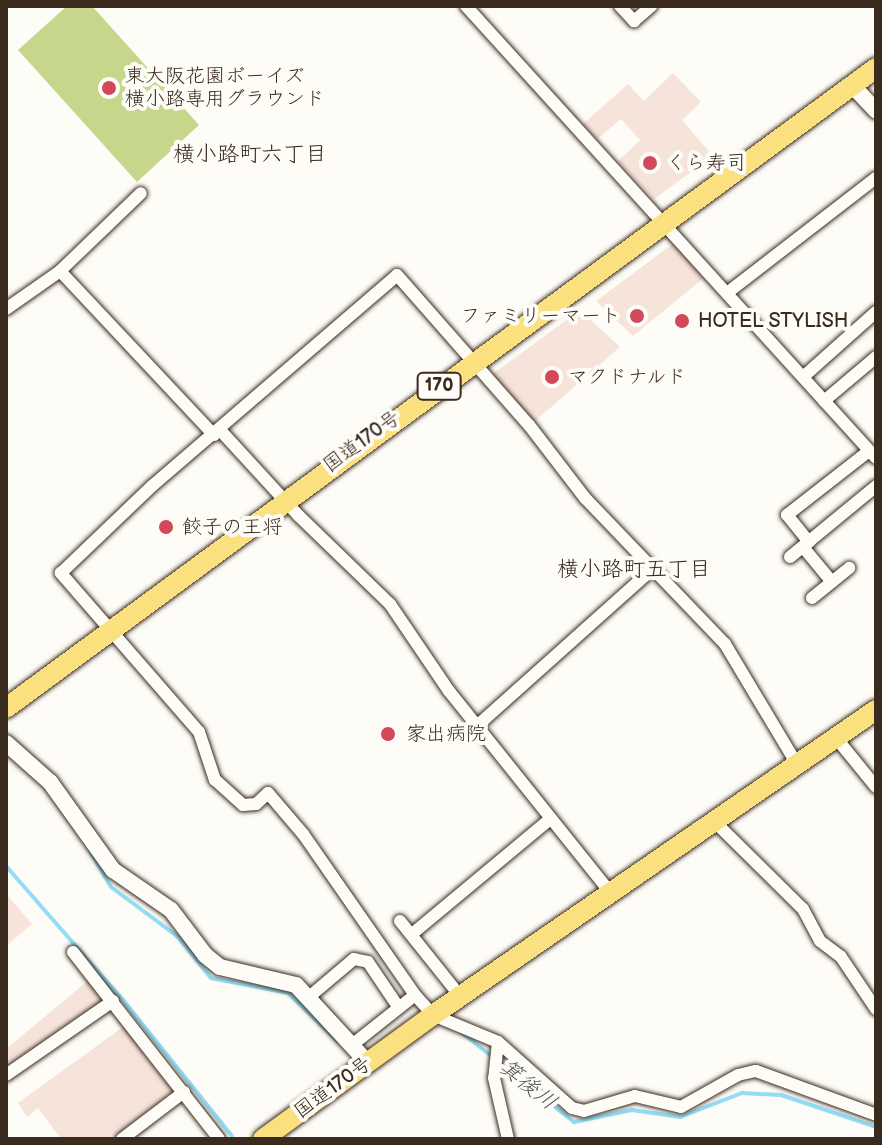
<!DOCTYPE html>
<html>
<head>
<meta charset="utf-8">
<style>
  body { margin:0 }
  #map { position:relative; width:882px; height:1145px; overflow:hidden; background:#fdfcf7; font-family:"Balsamiq Sans","Klee One",sans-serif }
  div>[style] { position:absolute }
  .built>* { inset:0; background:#f6e4db }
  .green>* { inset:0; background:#c6d78b }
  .stream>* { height:4px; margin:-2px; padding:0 2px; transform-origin:2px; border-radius:2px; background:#93ddf5 }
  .roads { filter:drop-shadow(0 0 2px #3b2a1e) drop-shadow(0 0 2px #3b2a1e) }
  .minor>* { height:12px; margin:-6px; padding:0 6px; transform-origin:6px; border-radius:6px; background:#fdfcf7 }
  .tertiary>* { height:16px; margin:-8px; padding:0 8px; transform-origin:8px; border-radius:8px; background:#fdfcf7 }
  .trunk>* { height:20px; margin:-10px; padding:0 10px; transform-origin:10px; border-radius:10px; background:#fbe080 }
  .dots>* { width:22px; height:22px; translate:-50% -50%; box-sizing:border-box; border:4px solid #fdfcf7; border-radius:50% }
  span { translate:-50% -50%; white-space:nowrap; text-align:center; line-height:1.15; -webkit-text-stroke:8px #fdfcf7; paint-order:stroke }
  .shield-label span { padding:2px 6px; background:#fdfcf7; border:2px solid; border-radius:6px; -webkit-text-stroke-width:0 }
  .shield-label { font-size:18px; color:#3b2a1e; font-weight:700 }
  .poi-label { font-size:20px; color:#3b2a1e }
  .left { translate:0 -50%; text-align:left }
  .right { translate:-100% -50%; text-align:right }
  .street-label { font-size:20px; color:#3b2a1e }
  .neighbourhood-label { font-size:22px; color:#3b2a1e }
  .water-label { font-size:22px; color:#515754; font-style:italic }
  .frame { position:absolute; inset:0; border:8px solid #3b2a1e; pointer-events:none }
</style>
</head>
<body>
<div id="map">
  <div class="built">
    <i style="clip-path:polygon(673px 73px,701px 102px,682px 120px,713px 156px,654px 199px,618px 161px,640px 140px,621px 119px,597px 139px,583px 124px,628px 84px,644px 101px)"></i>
    <i style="clip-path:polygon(674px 243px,705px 277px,633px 336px,596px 301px)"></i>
    <i style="clip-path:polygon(580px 310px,620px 347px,534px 422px,490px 376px)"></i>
    <i style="clip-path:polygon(7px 895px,32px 924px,6px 946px,6px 896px)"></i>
    <i style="clip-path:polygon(90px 979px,104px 1000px,6px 1068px,6px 1049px)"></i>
    <i style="clip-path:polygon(127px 1024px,180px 1092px,116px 1139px,61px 1139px,38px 1108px,27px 1117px,18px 1103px)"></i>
  </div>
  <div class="green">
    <i style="clip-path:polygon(67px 6px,92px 6px,199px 125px,137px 182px,18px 50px)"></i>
  </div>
  <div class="stream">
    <i style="left:90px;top:851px;width:42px;rotate:59.7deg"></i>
    <i style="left:111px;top:887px;width:82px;rotate:36.6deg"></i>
    <i style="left:177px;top:936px;width:54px;rotate:51deg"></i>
    <i style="left:211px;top:978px;width:78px;rotate:11deg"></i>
    <i style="left:288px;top:993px;width:69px;rotate:44.4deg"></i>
    <i style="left:6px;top:866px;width:178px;rotate:48.9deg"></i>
    <i style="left:123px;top:1000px;width:174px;rotate:51.3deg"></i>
    <i style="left:462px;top:1033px;width:39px;rotate:38deg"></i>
    <i style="left:500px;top:1063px;width:95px;rotate:38.6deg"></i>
    <i style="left:574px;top:1122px;width:59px;rotate:-11.7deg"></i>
    <i style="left:632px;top:1110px;width:49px;rotate:8.3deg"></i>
    <i style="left:680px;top:1117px;width:66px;rotate:-21.2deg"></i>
    <i style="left:742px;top:1093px;width:39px;rotate:3deg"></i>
    <i style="left:781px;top:1095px;width:100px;rotate:18.6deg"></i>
  </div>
  <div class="roads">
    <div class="minor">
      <i style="left:466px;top:6px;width:610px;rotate:47.79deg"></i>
      <i style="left:620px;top:6px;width:21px;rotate:47deg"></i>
      <i style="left:634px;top:21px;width:23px;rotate:-41deg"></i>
      <i style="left:60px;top:271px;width:225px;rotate:46.8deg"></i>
      <i style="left:727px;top:293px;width:188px;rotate:-37.7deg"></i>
      <i style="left:6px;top:309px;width:66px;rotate:-35.1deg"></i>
      <i style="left:60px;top:271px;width:112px;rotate:-43.9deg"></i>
      <i style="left:803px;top:377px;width:98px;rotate:-41.7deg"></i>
      <i style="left:824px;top:401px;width:68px;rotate:-40.2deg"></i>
      <i style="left:221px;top:431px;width:114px;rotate:47.5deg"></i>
      <i style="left:298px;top:515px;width:128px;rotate:44.1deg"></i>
      <i style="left:390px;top:604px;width:105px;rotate:55.9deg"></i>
      <i style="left:449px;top:691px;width:259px;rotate:51.3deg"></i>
      <i style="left:809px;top:542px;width:35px;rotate:-129deg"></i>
      <i style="left:787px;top:515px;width:104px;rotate:-38deg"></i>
      <i style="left:803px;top:547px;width:45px;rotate:50.4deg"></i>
      <i style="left:790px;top:557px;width:112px;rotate:-39.5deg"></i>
      <i style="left:812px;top:598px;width:48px;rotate:-39deg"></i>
      <i style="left:478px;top:725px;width:231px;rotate:-41.8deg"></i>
      <i style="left:837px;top:739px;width:62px;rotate:50.9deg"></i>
      <i style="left:715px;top:822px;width:124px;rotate:44.7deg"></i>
      <i style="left:803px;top:909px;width:36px;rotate:62deg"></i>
      <i style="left:820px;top:941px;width:26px;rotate:37deg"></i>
      <i style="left:841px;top:957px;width:63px;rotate:56.1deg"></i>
      <i style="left:400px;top:921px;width:96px;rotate:51.3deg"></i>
      <i style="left:412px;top:934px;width:180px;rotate:-39.8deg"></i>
      <i style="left:73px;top:952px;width:237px;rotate:52deg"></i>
      <i style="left:415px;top:995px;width:196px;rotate:-124.8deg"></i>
      <i style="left:303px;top:834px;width:54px;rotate:-130.5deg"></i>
      <i style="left:268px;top:793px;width:16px;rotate:137deg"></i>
      <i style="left:256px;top:804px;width:13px;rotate:176deg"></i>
      <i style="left:243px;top:805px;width:38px;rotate:-138deg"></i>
      <i style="left:215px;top:780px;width:51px;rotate:-108.4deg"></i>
      <i style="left:199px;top:732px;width:211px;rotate:-131deg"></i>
      <i style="left:61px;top:573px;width:126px;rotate:-43.7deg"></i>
      <i style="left:152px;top:486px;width:323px;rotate:-40.7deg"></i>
      <i style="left:397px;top:275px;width:200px;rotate:48.7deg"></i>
      <i style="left:529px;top:425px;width:92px;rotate:52.5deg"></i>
      <i style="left:585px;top:498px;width:202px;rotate:46.2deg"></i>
      <i style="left:725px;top:644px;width:142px;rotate:59.1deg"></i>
      <i style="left:309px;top:997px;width:59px;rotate:-40.2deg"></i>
      <i style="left:354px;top:959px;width:14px;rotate:12deg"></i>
      <i style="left:368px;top:962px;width:55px;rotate:56deg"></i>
      <i style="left:498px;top:1042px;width:36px;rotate:96deg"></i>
      <i style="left:494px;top:1078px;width:63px;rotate:77.1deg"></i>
      <i style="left:352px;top:1045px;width:80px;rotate:-38.4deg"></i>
      <i style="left:415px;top:995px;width:27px;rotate:48deg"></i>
      <i style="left:433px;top:1015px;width:70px;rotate:22.6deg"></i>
      <i style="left:498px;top:1042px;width:99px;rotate:41.7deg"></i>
      <i style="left:572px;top:1108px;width:12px;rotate:14deg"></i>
      <i style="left:584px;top:1111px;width:53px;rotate:-16.4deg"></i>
      <i style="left:635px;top:1096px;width:47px;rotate:13.4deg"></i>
      <i style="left:681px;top:1107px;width:65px;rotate:-29.3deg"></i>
      <i style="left:738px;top:1075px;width:18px;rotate:-13deg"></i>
      <i style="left:756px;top:1071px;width:128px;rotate:20.1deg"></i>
      <i style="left:6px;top:1075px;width:130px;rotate:-34.7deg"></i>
      <i style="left:122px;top:1139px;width:78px;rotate:-37.2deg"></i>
    </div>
    <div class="tertiary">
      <i style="left:853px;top:86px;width:34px;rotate:47deg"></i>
      <i style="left:6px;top:743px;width:59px;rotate:41.6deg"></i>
      <i style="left:50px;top:782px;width:108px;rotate:54.4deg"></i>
      <i style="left:113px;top:870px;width:70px;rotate:34.6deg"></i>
      <i style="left:171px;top:910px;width:56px;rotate:52.9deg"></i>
      <i style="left:205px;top:955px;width:19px;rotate:39deg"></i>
      <i style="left:220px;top:967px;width:78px;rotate:13.3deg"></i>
      <i style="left:296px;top:985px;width:106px;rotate:47.3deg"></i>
    </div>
    <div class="trunk">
      <i style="left:6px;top:708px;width:1080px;rotate:-36.34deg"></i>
      <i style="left:263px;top:1139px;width:210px;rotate:-36.1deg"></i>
      <i style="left:433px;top:1015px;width:538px;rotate:-34.55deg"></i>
    </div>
  </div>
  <div class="dots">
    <i style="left:109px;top:88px;background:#d1495b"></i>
    <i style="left:650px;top:163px;background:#d1495b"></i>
    <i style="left:637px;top:316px;background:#d1495b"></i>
    <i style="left:682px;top:321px;background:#d1495b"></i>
    <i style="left:552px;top:377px;background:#d1495b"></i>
    <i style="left:166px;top:527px;background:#d1495b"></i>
    <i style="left:388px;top:734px;background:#d1495b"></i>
  </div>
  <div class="shield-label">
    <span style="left:439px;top:386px">170</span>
  </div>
  <div class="poi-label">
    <span class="left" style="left:125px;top:88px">東大阪花園ボーイズ<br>横小路専用グラウンド</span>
    <span class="left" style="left:666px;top:163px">くら寿司</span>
    <span class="right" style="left:621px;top:316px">ファミリーマート</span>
    <span class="left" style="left:698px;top:321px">HOTEL STYLISH</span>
    <span class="left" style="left:568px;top:377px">マクドナルド</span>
    <span class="left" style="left:182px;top:527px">餃子の王将</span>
    <span class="left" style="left:406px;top:734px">家出病院</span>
  </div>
  <div class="street-label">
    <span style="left:362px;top:442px;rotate:-36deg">国道170号</span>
    <span style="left:333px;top:1088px;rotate:-36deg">国道170号</span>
  </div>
  <div class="neighbourhood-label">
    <span style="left:250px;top:155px">横小路町六丁目</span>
    <span style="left:634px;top:570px">横小路町五丁目</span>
  </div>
  <div class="water-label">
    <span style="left:528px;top:1085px;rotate:39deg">箕後川</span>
  </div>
  <div class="frame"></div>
</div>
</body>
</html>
